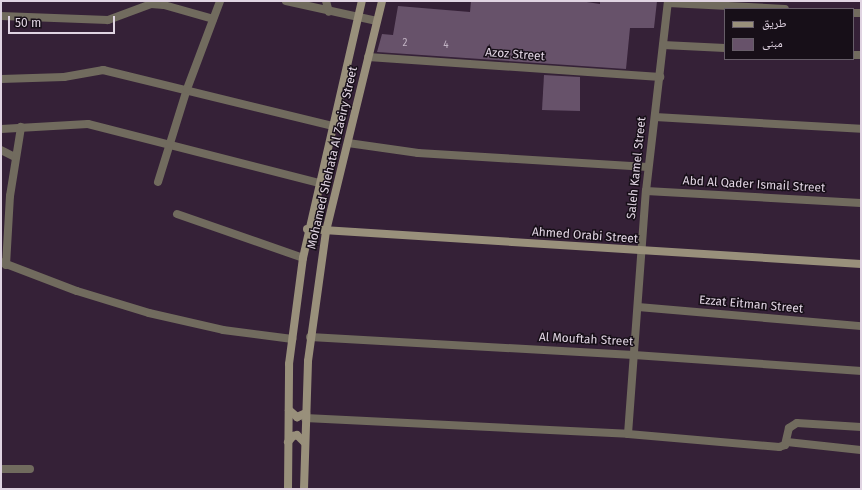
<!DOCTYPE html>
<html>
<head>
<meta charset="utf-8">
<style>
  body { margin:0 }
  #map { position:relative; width:862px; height:490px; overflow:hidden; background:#352137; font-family:"Fira Sans","Noto Naskh Arabic",sans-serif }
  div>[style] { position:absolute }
  .building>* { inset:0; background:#67526a }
  .street>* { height:8px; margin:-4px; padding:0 4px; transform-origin:4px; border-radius:4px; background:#716b5e }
  .secondary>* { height:8px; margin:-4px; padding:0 4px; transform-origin:4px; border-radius:4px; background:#99907b }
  span { translate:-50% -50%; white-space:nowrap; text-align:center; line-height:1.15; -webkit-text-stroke:3px #170f18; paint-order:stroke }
  .number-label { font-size:10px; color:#c2b4c4 }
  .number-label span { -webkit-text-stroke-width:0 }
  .street-label { font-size:12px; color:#e0d4e2 }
  .frame { position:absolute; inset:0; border:2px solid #e0d4e2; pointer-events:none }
  .legend { position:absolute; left:724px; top:8px; width:130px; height:52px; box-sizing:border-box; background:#170f18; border:1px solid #675e69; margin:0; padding:5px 7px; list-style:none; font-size:12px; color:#e0d4e2 }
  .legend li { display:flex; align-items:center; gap:8px; height:20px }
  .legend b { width:20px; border:1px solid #675e69 }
  .scale { position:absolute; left:8px; top:16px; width:107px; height:18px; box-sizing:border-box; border:2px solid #e0d4e2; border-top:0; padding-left:5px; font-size:12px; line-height:14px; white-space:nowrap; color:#e0d4e2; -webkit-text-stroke:3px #170f18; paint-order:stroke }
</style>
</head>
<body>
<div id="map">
  <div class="building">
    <i style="clip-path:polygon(471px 1px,580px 1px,600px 4px,600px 1px,657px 1px,654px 28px,630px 28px,626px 69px,377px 52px,382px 34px,393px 35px,398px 6px,470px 12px)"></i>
    <i style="clip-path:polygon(544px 75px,580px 77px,580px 111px,542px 110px)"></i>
  </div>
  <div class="street">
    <i style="left:286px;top:1px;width:93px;rotate:12.4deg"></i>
    <i style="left:326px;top:1px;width:11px;rotate:75deg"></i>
    <i style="left:668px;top:3px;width:117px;rotate:2.9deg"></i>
    <i style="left:853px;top:13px;width:8px"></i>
    <i style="left:1px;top:16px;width:107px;rotate:2.1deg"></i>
    <i style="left:108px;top:20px;width:46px;rotate:-20.4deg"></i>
    <i style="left:151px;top:4px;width:13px;rotate:4deg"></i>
    <i style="left:164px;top:5px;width:51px;rotate:15.9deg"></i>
    <i style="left:663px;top:45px;width:62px;rotate:2.8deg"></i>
    <i style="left:853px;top:55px;width:8px"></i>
    <i style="left:368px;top:57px;width:293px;rotate:3.9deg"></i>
    <i style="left:1px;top:79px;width:63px;rotate:-1.8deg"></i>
    <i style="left:64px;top:77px;width:40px;rotate:-10deg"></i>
    <i style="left:103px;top:70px;width:236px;rotate:13.7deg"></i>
    <i style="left:655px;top:117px;width:206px;rotate:3.3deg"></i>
    <i style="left:1px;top:129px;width:87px;rotate:-3.3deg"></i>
    <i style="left:88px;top:124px;width:238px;rotate:14.3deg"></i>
    <i style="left:348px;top:143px;width:71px;rotate:8.1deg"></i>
    <i style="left:418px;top:153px;width:230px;rotate:3.5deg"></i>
    <i style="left:1px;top:150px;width:16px;rotate:27deg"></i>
    <i style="left:158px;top:182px;width:97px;rotate:-72.7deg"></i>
    <i style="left:187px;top:89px;width:94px;rotate:-69.4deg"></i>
    <i style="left:646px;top:191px;width:215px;rotate:3.2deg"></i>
    <i style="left:177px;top:214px;width:133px;rotate:19.2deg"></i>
    <i style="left:1px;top:262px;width:81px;rotate:20.9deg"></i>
    <i style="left:77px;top:291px;width:75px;rotate:17deg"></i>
    <i style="left:149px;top:313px;width:76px;rotate:12.9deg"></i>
    <i style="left:223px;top:330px;width:70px;rotate:7.4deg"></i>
    <i style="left:6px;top:265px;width:69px;rotate:-86.7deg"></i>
    <i style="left:10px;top:196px;width:70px;rotate:-80.9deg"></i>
    <i style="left:638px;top:307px;width:224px;rotate:4.9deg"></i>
    <i style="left:310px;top:337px;width:324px;rotate:3.2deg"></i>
    <i style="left:634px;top:355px;width:228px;rotate:4deg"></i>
    <i style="left:305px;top:418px;width:323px;rotate:2.8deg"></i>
    <i style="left:628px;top:434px;width:152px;rotate:4.9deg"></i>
    <i style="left:779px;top:447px;width:6px;rotate:-18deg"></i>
    <i style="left:785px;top:445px;width:17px;rotate:-77deg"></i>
    <i style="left:789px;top:428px;width:9px;rotate:-32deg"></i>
    <i style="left:797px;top:423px;width:64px;rotate:3.6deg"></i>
    <i style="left:628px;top:434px;width:244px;rotate:-85.8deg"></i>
    <i style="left:646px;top:191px;width:191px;rotate:-83.4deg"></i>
    <i style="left:787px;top:442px;width:74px;rotate:6.2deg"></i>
    <i style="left:1px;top:469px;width:29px"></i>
  </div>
  <div class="secondary">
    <i style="left:307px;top:229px;width:555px;rotate:3.61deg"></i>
    <i style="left:289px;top:410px;width:11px;rotate:41deg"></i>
    <i style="left:297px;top:417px;width:10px;rotate:-24deg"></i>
    <i style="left:288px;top:442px;width:8px;rotate:-50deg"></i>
    <i style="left:293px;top:436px;width:4px;rotate:-14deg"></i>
    <i style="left:297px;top:435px;width:11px;rotate:45deg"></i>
    <i style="left:288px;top:489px;width:125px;rotate:-89.5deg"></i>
    <i style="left:289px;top:364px;width:107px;rotate:-82.5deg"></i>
    <i style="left:303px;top:258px;width:264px;rotate:-77.1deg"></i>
    <i style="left:304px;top:489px;width:128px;rotate:-88.2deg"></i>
    <i style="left:308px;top:361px;width:131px;rotate:-82.1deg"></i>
    <i style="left:326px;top:231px;width:237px;rotate:-76.3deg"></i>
  </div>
  <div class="number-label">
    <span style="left:405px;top:44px">2</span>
    <span style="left:446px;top:46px">4</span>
  </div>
  <div class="street-label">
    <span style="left:515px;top:55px;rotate:4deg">Azoz Street</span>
    <span style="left:333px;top:158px;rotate:-77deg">Mohamed Shehata Al Zaeiry Street</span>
    <span style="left:637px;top:168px;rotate:-84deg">Saleh Kamel Street</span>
    <span style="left:754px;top:185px;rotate:3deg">Abd Al Qader Ismail Street</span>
    <span style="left:585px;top:236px;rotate:4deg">Ahmed Orabi Street</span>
    <span style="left:751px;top:305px;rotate:5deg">Ezzat Eitman Street</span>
    <span style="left:586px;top:340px;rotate:3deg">Al Mouftah Street</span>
  </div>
  <div class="frame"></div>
  <ul class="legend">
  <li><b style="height:5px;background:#99907b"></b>طريق</li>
  <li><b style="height:11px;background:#67526a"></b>مبنى</li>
  </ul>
  <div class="scale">50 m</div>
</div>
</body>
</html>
